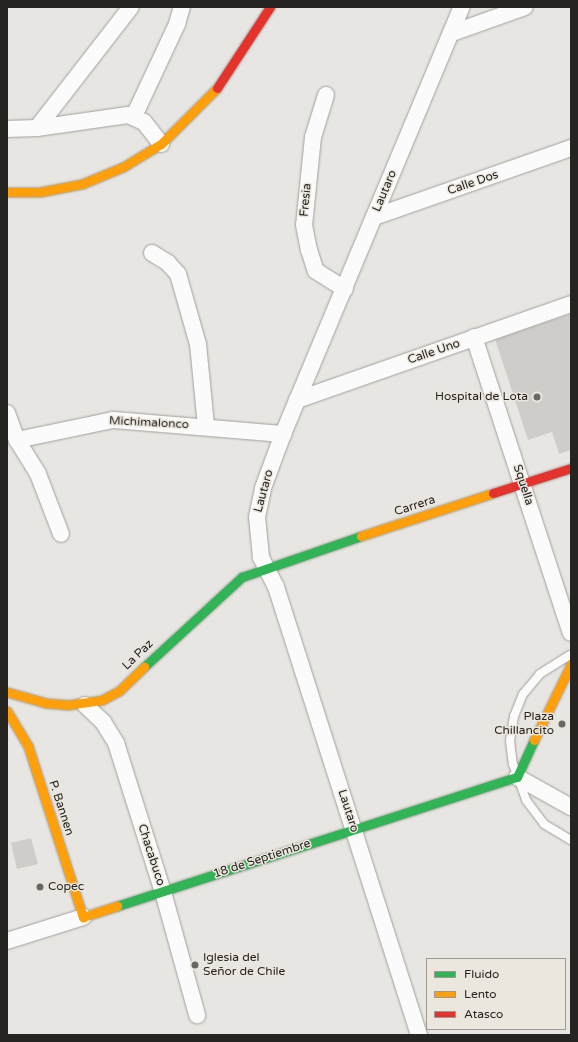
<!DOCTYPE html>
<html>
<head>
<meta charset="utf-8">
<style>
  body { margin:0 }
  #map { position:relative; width:578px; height:1042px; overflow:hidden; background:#e8e6e2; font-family:"Varela Round",sans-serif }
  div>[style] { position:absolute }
  .building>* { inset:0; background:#cfcdc9 }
  .roads { filter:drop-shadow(0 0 1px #a1a09c) drop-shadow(0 0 1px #a1a09c) }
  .lane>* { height:8px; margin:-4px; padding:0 4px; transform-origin:4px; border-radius:4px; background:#fcfbfb }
  .street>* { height:16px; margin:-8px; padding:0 8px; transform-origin:8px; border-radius:8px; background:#fcfbfb }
  .fast>* { height:9px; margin:-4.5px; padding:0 4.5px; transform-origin:4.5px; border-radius:4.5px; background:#30b455 }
  .slow>* { height:9px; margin:-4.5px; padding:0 4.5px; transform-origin:4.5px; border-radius:4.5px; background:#ff9f0a }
  .jam>* { height:9px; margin:-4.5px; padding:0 4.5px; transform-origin:4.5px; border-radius:4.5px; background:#e5322d }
  .dots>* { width:11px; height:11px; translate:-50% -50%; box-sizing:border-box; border:2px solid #ece7de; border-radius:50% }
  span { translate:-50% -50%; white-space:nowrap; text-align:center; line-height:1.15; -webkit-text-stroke:3px #ece7de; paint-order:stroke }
  .street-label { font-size:12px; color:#262421 }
  .poi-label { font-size:12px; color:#262421 }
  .right { translate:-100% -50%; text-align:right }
  .left { translate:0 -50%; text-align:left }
  .frame { position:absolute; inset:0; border:8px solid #262421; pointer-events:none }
  .legend { position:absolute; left:426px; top:958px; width:140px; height:72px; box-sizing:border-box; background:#ece7de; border:1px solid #9d9992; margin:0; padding:5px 7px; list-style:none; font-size:12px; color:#262421 }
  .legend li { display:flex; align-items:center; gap:8px; height:20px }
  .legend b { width:20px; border:1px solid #9d9992 }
</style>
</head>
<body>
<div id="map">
  <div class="building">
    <i style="clip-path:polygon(571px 314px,571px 450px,559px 454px,552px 432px,528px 440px,495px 339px)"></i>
    <i style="clip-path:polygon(31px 838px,38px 864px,17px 869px,11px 843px)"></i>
  </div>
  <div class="roads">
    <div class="lane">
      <i style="left:570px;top:655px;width:36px;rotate:148deg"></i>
      <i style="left:540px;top:674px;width:26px;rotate:130deg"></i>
      <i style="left:523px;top:694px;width:24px;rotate:112deg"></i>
      <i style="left:514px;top:716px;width:25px;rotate:99deg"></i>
      <i style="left:510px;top:741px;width:23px;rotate:83deg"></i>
      <i style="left:513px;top:764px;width:38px;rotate:70deg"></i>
      <i style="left:526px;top:800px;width:30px;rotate:53deg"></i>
      <i style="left:544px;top:824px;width:31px;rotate:31deg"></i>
    </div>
    <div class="street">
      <i style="left:452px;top:33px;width:77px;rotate:-19.6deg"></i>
      <i style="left:326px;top:95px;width:44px;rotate:107.2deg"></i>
      <i style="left:313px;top:137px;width:88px;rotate:95.8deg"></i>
      <i style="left:304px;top:225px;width:25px;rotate:79deg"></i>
      <i style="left:309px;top:250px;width:22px;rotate:72deg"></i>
      <i style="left:316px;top:271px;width:34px;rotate:32deg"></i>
      <i style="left:134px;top:116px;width:102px;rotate:-64.9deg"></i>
      <i style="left:177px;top:24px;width:18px;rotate:-74deg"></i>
      <i style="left:37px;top:128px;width:153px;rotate:-52.2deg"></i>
      <i style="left:7px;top:129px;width:30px;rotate:-2deg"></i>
      <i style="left:37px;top:128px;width:92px;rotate:-8.1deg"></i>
      <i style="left:128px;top:115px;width:17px;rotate:24deg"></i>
      <i style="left:144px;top:122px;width:28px;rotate:52deg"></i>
      <i style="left:374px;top:217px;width:209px;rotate:-19.3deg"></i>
      <i style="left:152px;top:253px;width:19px;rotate:32deg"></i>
      <i style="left:168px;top:263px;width:15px;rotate:48deg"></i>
      <i style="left:178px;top:274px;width:73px;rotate:74.1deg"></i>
      <i style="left:198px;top:344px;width:82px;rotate:84.4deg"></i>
      <i style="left:474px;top:337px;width:311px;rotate:71.9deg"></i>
      <i style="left:297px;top:400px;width:290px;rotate:-19.3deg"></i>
      <i style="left:7px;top:413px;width:29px;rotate:70deg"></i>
      <i style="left:17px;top:440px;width:40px;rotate:58deg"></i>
      <i style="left:38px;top:474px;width:64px;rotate:69deg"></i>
      <i style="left:17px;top:440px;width:98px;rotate:-11.8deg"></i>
      <i style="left:113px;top:420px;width:171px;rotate:4.7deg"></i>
      <i style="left:85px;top:705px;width:25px;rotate:43deg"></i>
      <i style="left:103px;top:722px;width:25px;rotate:58deg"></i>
      <i style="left:116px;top:743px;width:156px;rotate:72.5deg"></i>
      <i style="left:163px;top:892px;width:128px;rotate:74.5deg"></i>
      <i style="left:517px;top:777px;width:62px;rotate:29.1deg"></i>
      <i style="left:7px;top:941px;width:80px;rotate:-17.5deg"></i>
      <i style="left:419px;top:1035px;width:470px;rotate:-107.7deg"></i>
      <i style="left:276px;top:587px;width:34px;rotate:-117deg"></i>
      <i style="left:261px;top:557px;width:40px;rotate:-95.7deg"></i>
      <i style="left:257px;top:517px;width:30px;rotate:-78deg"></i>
      <i style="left:263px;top:488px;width:58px;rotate:-69.7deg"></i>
      <i style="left:283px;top:434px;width:463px;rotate:-67.3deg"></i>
    </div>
    <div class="fast">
      <i style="left:144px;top:667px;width:133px;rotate:-42.6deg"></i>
      <i style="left:242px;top:577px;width:126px;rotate:-19deg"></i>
      <i style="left:117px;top:906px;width:420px;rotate:-17.9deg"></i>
      <i style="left:517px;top:777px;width:41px;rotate:-65.3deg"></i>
    </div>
    <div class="slow">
      <i style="left:7px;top:192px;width:33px"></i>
      <i style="left:40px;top:192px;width:43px;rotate:-10.8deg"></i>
      <i style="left:82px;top:184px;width:44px;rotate:-22.5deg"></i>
      <i style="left:123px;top:167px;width:44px;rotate:-31.2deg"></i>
      <i style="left:161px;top:144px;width:79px;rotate:-45deg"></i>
      <i style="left:361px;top:536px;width:139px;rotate:-18deg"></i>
      <i style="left:7px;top:692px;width:41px;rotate:15.8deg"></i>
      <i style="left:46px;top:703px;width:21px;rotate:5deg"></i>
      <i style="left:67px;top:705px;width:35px;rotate:-8deg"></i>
      <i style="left:102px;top:700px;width:19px;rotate:-28deg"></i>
      <i style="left:119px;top:691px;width:35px;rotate:-44deg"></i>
      <i style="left:7px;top:711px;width:41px;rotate:59deg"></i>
      <i style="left:28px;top:746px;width:180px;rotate:72.2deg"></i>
      <i style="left:83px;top:917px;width:36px;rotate:-18deg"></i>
      <i style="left:534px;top:740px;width:85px;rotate:-64deg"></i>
    </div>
    <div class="jam">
      <i style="left:217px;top:88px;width:97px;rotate:-56.8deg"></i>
      <i style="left:493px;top:493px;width:82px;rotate:-17.8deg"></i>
    </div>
  </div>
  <div class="dots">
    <i style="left:537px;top:397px;background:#6a6865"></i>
    <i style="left:562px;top:724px;background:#6a6865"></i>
    <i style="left:40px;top:887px;background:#6a6865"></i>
    <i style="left:195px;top:965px;background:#6a6865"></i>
  </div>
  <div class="street-label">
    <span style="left:473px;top:183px;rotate:-19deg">Calle Dos</span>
    <span style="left:385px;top:191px;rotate:-67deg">Lautaro</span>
    <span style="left:306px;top:200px;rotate:-85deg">Fresia</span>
    <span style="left:434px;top:352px;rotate:-19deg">Calle Uno</span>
    <span style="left:149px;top:423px;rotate:3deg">Michimalonco</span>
    <span style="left:523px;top:485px;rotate:72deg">Squella</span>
    <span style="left:264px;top:491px;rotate:-75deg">Lautaro</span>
    <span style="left:415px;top:506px;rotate:-18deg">Carrera</span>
    <span style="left:138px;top:655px;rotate:-44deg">La Paz</span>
    <span style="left:61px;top:808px;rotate:72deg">P. Bannen</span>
    <span style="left:348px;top:811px;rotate:72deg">Lautaro</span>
    <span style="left:151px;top:855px;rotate:72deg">Chacabuco</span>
    <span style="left:262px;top:859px;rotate:-18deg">18 de Septiembre</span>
  </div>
  <div class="poi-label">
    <span class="right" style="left:528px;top:397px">Hospital de Lota</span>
    <span class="right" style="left:554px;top:724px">Plaza<br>Chillancito</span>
    <span class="left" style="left:48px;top:887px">Copec</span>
    <span class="left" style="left:203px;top:965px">Iglesia del<br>Señor de Chile</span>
  </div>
  <div class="frame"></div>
  <ul class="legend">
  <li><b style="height:5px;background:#30b455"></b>Fluido</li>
  <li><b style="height:5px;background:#ff9f0a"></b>Lento</li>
  <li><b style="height:5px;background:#e5322d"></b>Atasco</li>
  </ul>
</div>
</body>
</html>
